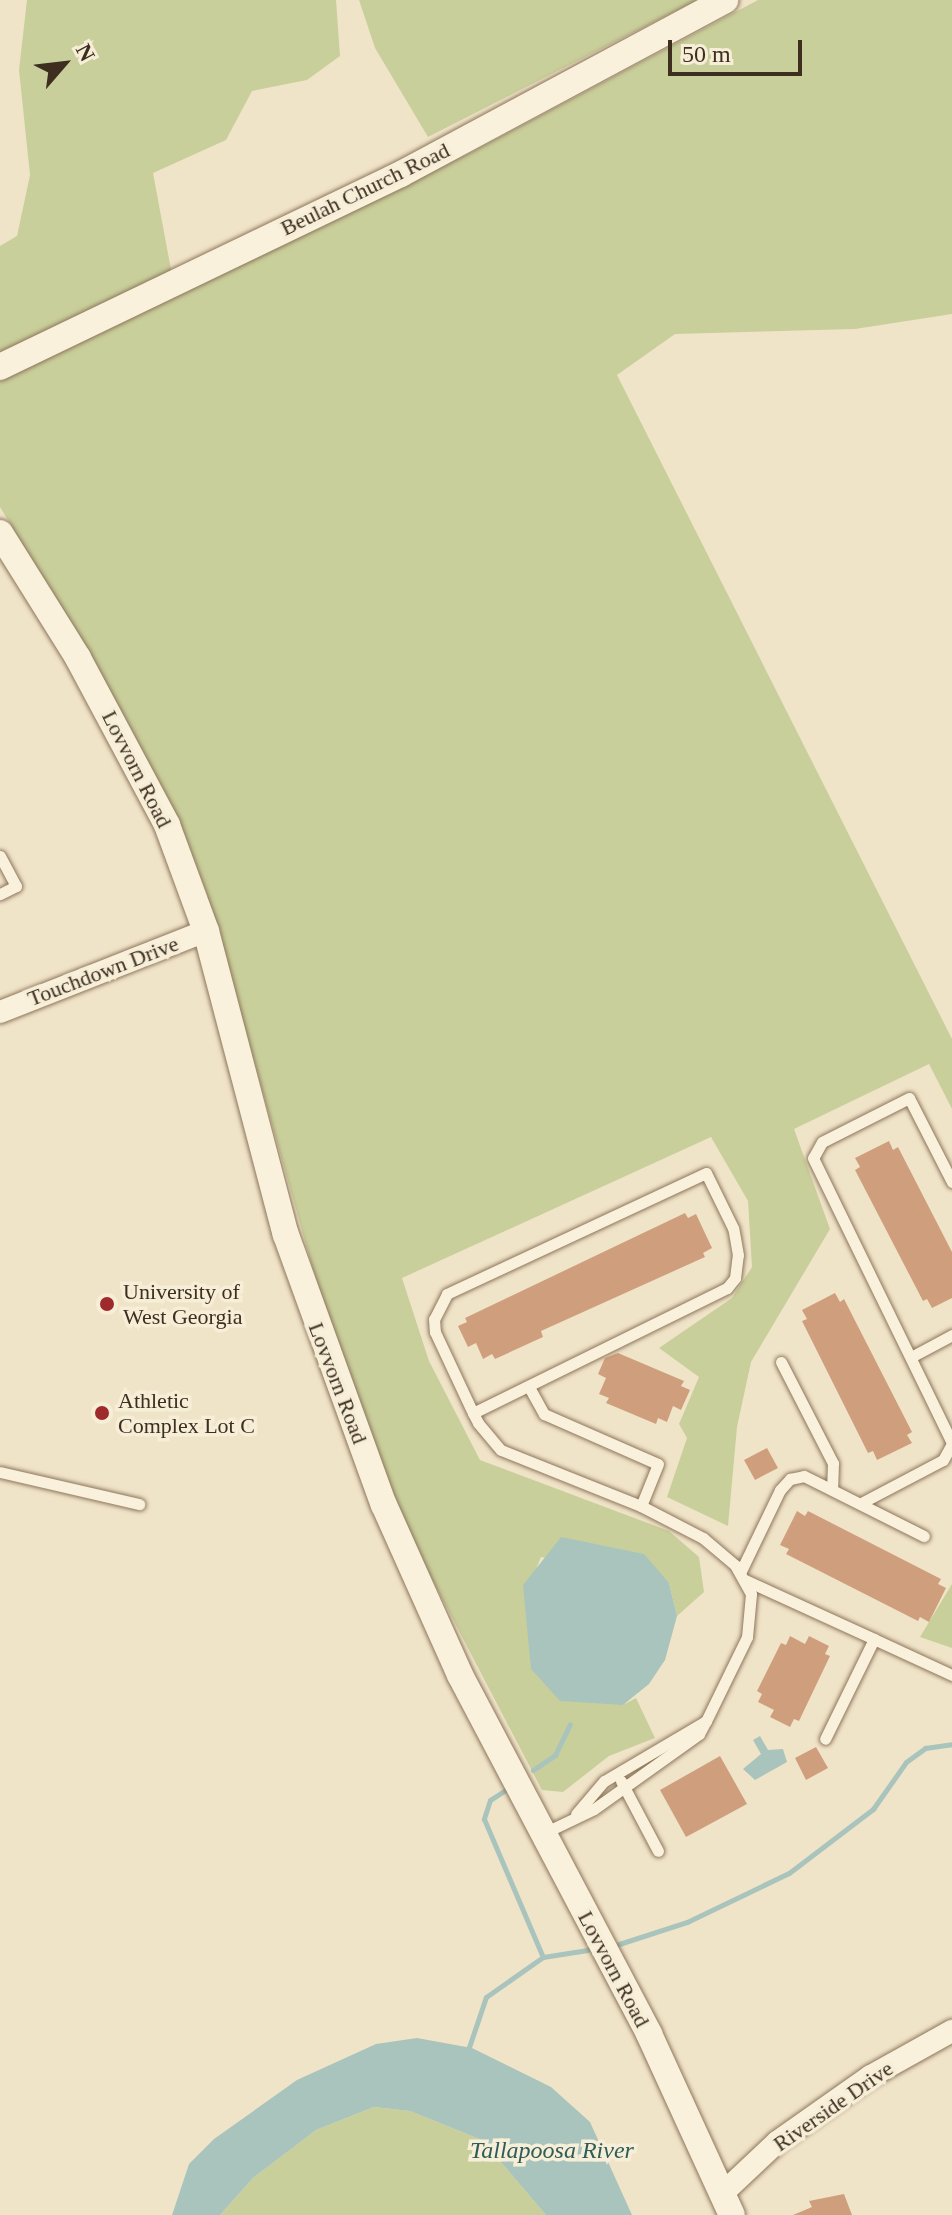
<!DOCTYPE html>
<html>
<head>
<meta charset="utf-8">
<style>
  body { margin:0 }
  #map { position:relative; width:952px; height:2215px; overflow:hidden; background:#f0e4c8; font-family:"Times New Roman",serif }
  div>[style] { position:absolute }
  .green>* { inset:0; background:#c9cf9b }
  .water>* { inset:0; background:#a9c4bc }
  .stream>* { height:5px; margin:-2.5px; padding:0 2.5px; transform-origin:2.5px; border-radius:2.5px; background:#a9c4bc }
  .building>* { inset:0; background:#cf9f7d }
  .roads { filter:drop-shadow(0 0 2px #8d765c) drop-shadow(0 0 2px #8d765c) }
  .service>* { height:11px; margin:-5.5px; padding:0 5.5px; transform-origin:5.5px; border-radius:5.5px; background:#faf1dc }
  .minor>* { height:22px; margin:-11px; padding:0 11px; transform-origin:11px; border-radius:11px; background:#faf1dc }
  .tertiary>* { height:26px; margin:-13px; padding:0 13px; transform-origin:13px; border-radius:13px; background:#faf1dc }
  .dots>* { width:22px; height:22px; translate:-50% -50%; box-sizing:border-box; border:4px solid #f7eed8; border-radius:50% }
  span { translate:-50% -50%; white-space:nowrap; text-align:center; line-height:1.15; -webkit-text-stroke:7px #f7eed8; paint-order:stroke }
  .street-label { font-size:22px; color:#3d2e20 }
  .poi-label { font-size:22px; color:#3d2e20 }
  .left { translate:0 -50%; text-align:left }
  .water-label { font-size:24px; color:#2f5d5a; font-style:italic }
  .north { position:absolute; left:24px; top:24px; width:80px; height:80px; -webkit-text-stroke:6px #f7eed8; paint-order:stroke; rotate:62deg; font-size:22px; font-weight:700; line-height:32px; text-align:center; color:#3d2e20 }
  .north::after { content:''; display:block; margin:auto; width:28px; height:36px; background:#3d2e20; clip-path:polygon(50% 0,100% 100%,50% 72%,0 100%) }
  .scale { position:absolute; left:668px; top:40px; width:134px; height:36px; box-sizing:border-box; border:4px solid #3d2e20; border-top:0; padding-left:10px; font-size:24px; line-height:28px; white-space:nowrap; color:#3d2e20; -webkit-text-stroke:6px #f7eed8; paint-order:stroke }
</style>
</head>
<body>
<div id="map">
  <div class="green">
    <i style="clip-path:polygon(27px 0,336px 0,340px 56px,307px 80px,252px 91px,226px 140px,153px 173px,172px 275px,0 357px,0 246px,17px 236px,30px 175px,19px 70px)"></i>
    <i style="clip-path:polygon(359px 0,697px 0,428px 137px,375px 48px)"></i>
    <i style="clip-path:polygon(758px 0,952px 0,952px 314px,855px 329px,675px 334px,617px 375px,952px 1039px,952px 1109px,929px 1064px,794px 1129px,830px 1229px,751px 1362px,737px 1427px,728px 1526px,667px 1497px,687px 1438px,679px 1424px,699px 1377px,659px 1348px,732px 1298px,752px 1267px,748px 1201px,711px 1137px,402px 1278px,429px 1361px,480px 1460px,669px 1531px,699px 1557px,704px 1592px,677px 1616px,669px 1583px,541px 1557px,531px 1582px,623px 1705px,636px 1698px,655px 1738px,609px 1756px,563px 1792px,542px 1790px,408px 1533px,346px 1386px,206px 891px,177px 819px,102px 676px,0 507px,0 381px,470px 153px)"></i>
    <i style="clip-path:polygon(952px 1584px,952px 1648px,920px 1637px)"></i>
    <i style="clip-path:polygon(374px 2107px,410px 2111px,482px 2140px,546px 2215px,220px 2215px,253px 2178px,316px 2130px)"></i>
  </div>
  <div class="water">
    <i style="clip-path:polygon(561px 1537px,644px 1554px,669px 1583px,677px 1616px,665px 1660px,649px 1684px,623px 1705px,560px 1701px,531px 1669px,523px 1585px)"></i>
    <i style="clip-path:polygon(760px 1736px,768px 1750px,783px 1749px,787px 1762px,755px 1780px,743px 1769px,761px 1754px,753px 1740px)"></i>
    <i style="clip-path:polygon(417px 2038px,472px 2048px,551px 2087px,590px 2122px,632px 2215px,546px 2215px,482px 2140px,410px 2111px,374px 2107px,316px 2130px,253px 2178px,220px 2215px,172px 2215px,189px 2164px,214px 2139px,297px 2080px,376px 2044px)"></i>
  </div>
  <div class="stream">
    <i style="left:533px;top:1770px;width:27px;rotate:-34deg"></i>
    <i style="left:555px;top:1755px;width:34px;rotate:-64deg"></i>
    <i style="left:507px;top:1789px;width:20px;rotate:147deg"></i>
    <i style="left:490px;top:1800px;width:20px;rotate:108deg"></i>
    <i style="left:484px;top:1819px;width:150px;rotate:66.9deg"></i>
    <i style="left:619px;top:1944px;width:71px;rotate:-17.9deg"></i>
    <i style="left:687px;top:1922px;width:113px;rotate:-25.7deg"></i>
    <i style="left:789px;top:1873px;width:106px;rotate:-37.3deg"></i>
    <i style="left:873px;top:1809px;width:57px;rotate:-54.9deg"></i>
    <i style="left:906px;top:1762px;width:24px;rotate:-36deg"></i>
    <i style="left:925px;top:1748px;width:27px;rotate:-8deg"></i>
    <i style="left:467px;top:2053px;width:59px;rotate:-71.3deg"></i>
    <i style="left:486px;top:1997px;width:70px;rotate:-35.1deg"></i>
    <i style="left:543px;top:1957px;width:45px;rotate:-9deg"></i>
  </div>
  <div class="building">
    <i style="clip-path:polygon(889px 1141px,893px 1150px,898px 1147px,952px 1252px,952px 1298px,932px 1308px,927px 1299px,923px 1301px,855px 1170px,860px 1167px,855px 1158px)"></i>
    <i style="clip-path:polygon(685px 1213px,688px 1218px,696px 1214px,712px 1248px,703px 1253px,705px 1257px,541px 1331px,543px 1337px,495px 1359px,492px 1354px,483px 1359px,476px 1343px,468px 1347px,458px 1326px,467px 1322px,465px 1318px)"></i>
    <i style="clip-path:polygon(835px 1293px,840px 1302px,844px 1299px,912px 1432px,907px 1435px,912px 1443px,877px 1460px,873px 1451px,868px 1453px,802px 1321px,807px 1319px,802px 1310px)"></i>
    <i style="clip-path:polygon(618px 1353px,684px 1381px,681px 1386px,690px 1390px,681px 1410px,673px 1406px,667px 1422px,658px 1418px,656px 1424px,606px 1403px,609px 1398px,599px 1394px,606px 1378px,598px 1374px,605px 1358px)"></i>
    <i style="clip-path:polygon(767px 1448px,778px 1468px,755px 1480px,744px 1460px)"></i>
    <i style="clip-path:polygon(797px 1511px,805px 1516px,808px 1511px,941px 1579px,938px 1584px,946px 1588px,929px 1622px,920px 1617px,918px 1621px,786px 1554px,789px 1549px,780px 1545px)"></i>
    <i style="clip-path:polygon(790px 1636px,805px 1644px,809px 1636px,829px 1646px,825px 1654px,830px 1656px,799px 1721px,794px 1719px,790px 1727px,770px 1717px,774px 1710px,758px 1702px,762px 1694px,757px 1691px,781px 1643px,786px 1645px)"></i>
    <i style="clip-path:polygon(816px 1747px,828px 1768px,806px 1780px,795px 1758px)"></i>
    <i style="clip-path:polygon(720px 1756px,747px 1804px,686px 1837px,660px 1790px)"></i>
    <i style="clip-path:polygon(844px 2194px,852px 2215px,793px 2215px,812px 2207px,809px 2201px)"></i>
  </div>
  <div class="roads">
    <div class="service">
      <i style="left:0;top:856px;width:34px;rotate:62deg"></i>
      <i style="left:16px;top:886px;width:18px;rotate:153deg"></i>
      <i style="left:952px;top:1182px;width:94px;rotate:-117.1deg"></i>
      <i style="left:909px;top:1098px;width:97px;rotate:153.2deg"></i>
      <i style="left:822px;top:1142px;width:18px;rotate:119deg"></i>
      <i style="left:813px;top:1158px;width:317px;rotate:64deg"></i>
      <i style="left:911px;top:1357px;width:47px;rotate:-28.2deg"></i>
      <i style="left:781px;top:1362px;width:114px;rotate:62.8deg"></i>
      <i style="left:833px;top:1463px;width:23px;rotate:92deg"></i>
      <i style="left:529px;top:1387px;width:31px;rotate:61deg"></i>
      <i style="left:544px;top:1414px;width:124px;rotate:23.7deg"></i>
      <i style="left:658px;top:1464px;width:45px;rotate:112deg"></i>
      <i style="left:473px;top:1413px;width:283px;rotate:-26.2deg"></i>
      <i style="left:727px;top:1288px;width:13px;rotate:-51deg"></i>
      <i style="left:735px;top:1278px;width:23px;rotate:-83deg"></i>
      <i style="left:738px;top:1255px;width:27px;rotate:-100deg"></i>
      <i style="left:733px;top:1228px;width:61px;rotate:-116.1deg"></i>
      <i style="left:706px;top:1173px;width:286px;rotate:155deg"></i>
      <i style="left:447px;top:1294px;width:28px;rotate:117deg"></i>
      <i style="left:434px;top:1319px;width:13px;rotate:86deg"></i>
      <i style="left:435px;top:1332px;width:89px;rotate:64.9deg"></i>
      <i style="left:473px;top:1413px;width:11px;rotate:63deg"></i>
      <i style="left:478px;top:1423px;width:35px;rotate:50deg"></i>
      <i style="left:501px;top:1450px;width:151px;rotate:21.8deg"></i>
      <i style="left:641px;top:1506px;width:70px;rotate:27.3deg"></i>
      <i style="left:703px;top:1538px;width:42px;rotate:40.2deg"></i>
      <i style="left:735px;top:1565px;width:33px;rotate:61deg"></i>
      <i style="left:751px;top:1594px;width:43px;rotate:95.3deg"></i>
      <i style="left:747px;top:1637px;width:93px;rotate:116deg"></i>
      <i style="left:0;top:1472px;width:143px;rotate:13deg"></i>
      <i style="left:863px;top:1502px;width:90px;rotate:-27.7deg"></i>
      <i style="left:943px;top:1460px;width:18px;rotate:-61deg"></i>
      <i style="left:740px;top:1573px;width:92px;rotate:-64.3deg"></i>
      <i style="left:780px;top:1490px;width:15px;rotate:-48deg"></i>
      <i style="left:790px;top:1479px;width:14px;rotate:-12deg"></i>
      <i style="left:804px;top:1476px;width:134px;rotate:26.6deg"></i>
      <i style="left:745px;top:1580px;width:142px;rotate:24.6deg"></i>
      <i style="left:874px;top:1639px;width:111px;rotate:116.1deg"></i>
      <i style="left:874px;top:1639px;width:86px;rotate:24.8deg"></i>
      <i style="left:621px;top:1781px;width:79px;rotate:62.1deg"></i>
      <i style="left:544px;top:1833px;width:55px;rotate:-25.6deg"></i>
      <i style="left:594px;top:1809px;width:129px;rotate:-35.5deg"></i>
      <i style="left:699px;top:1734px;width:15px;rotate:-62deg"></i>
      <i style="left:706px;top:1721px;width:118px;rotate:149.5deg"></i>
      <i style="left:604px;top:1781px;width:43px;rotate:130.3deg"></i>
    </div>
    <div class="minor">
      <i style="left:0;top:1012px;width:221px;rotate:-21.5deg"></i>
      <i style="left:724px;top:2192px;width:73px;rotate:-43.3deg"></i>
      <i style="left:777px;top:2142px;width:115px;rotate:-35.1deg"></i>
      <i style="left:871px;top:2076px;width:93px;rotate:-29.1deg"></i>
    </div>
    <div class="tertiary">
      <i style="left:0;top:367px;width:445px;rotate:-25.7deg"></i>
      <i style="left:401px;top:174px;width:368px;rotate:-28.2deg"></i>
      <i style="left:0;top:533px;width:147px;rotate:58deg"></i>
      <i style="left:78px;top:658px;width:189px;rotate:61.9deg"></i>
      <i style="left:167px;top:825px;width:113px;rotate:69.8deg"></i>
      <i style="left:206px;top:931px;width:314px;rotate:75.3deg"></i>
      <i style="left:286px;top:1235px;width:287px;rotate:70.1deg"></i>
      <i style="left:384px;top:1505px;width:186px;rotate:65.9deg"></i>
      <i style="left:460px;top:1675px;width:406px;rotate:62.2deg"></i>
      <i style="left:649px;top:2034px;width:199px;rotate:65.4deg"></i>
    </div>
  </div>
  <div class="dots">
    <i style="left:107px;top:1304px;background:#9e2a2b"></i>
    <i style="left:102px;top:1413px;background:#9e2a2b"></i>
  </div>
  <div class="street-label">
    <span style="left:365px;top:189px;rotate:-26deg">Beulah Church Road</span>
    <span style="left:137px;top:769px;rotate:63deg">Lovvorn Road</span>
    <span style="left:103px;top:971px;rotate:-21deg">Touchdown Drive</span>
    <span style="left:338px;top:1383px;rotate:69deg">Lovvorn Road</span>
    <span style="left:614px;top:1969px;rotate:62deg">Lovvorn Road</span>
    <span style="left:833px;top:2106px;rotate:-35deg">Riverside Drive</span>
  </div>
  <div class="poi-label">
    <span class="left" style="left:123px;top:1304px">University of<br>West Georgia</span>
    <span class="left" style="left:118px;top:1413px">Athletic<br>Complex Lot C</span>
  </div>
  <div class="water-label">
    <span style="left:552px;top:2151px">Tallapoosa River</span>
  </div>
  <div class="north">N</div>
  <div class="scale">50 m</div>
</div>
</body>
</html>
